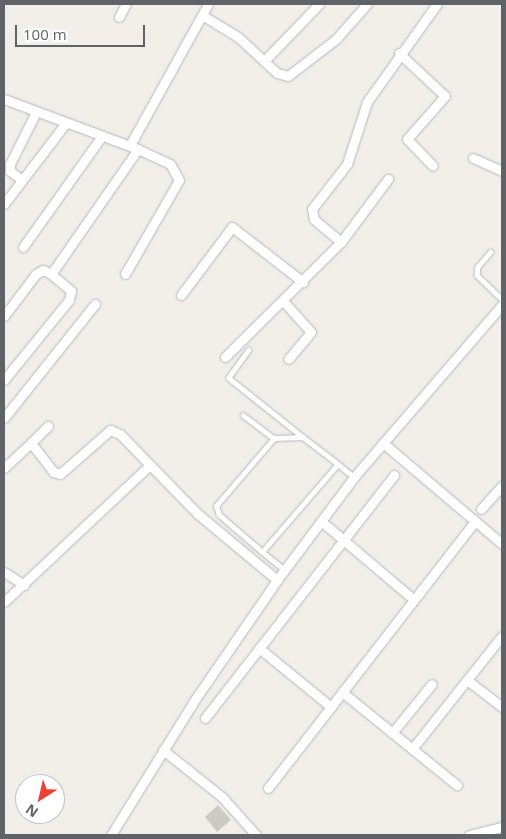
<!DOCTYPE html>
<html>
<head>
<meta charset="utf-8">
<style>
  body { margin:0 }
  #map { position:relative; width:506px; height:839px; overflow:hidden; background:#f1efe8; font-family:"Open Sans",sans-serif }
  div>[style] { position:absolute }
  .building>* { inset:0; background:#cccac5 }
  .roads { filter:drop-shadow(0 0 1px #b5b8bc) drop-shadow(0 0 1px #b5b8bc) }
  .lane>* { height:4.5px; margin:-2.25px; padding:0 2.25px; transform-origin:2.25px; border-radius:2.25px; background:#fff }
  .street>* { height:9px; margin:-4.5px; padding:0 4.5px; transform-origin:4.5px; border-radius:4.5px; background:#fff }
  span { translate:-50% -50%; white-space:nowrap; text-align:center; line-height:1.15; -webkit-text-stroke:4.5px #fff; paint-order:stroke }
  .frame { position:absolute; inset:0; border:5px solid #5f6368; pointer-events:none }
  .north { position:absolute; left:15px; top:774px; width:50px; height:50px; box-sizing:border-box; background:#fff; border:1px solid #bfc1c3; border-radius:50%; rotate:215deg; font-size:14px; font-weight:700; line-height:20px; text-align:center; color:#5f6368 }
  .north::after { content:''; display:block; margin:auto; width:18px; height:22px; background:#ea4335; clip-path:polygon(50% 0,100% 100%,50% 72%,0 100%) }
  .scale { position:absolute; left:15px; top:25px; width:130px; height:22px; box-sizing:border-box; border:2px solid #5f6368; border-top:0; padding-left:6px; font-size:15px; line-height:18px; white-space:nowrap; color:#5f6368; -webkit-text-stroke:4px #fff; paint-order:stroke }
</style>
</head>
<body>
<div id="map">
  <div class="building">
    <i style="clip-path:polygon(218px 805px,231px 820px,217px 832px,205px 817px)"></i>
  </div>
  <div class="roads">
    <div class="lane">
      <i style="left:491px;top:252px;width:20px;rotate:131deg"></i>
      <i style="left:478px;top:267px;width:8px;rotate:97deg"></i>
      <i style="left:477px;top:275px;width:35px;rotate:44deg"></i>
      <i style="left:249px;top:350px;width:34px;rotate:126deg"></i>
      <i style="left:229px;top:378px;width:95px;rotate:38.6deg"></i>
      <i style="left:243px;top:415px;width:39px;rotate:37deg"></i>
      <i style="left:274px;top:438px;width:29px;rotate:-2deg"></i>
      <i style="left:303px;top:437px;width:44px;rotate:37.6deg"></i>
      <i style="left:262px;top:552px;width:57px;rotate:-139.3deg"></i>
      <i style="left:219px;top:515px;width:9px;rotate:-108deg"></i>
      <i style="left:216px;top:506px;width:89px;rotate:-49.5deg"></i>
      <i style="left:284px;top:570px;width:28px;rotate:-141deg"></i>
      <i style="left:262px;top:552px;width:116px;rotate:-49.2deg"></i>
      <i style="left:338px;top:464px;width:21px;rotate:39deg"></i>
    </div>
    <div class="street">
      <i style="left:202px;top:15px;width:42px;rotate:31.4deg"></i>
      <i style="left:238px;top:37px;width:53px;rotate:42.7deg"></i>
      <i style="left:277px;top:73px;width:11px;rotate:15deg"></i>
      <i style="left:288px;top:76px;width:61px;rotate:-37.6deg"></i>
      <i style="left:336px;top:39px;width:47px;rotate:-48.5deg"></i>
      <i style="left:119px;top:17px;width:15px;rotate:-62deg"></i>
      <i style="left:399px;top:53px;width:63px;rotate:43.1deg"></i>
      <i style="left:445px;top:96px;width:57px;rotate:131.5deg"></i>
      <i style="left:407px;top:139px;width:37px;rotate:46deg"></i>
      <i style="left:265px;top:60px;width:78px;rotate:-46deg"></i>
      <i style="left:4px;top:99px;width:143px;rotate:20.5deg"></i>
      <i style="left:138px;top:149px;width:152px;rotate:124.8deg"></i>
      <i style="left:51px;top:274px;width:26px;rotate:40deg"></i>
      <i style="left:71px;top:291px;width:9px;rotate:103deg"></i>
      <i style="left:69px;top:300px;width:103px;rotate:129.1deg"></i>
      <i style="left:130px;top:145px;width:161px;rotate:-61deg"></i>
      <i style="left:473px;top:158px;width:32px;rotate:24deg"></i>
      <i style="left:22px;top:180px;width:15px;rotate:-143deg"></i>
      <i style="left:10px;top:171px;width:7px;rotate:-90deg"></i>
      <i style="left:10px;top:164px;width:58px;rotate:-63.4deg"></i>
      <i style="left:4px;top:204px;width:101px;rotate:-52.7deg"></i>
      <i style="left:341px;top:242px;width:79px;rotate:-53.3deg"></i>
      <i style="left:23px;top:247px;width:136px;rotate:-54.6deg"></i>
      <i style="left:125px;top:274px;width:108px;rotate:-60.1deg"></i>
      <i style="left:179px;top:180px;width:18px;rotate:-119deg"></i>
      <i style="left:170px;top:164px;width:35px;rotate:-155deg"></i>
      <i style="left:181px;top:295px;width:85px;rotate:-53.1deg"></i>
      <i style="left:232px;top:227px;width:90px;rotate:37.8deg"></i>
      <i style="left:284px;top:302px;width:40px;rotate:48deg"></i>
      <i style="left:311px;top:332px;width:35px;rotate:130deg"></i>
      <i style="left:4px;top:316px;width:53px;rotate:-52.7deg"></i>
      <i style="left:36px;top:274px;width:8px;rotate:-30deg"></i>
      <i style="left:43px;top:270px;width:9px;rotate:27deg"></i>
      <i style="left:225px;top:357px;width:163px;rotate:-44.8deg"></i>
      <i style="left:341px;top:242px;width:35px;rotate:-140deg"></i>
      <i style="left:314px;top:219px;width:10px;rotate:-101deg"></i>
      <i style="left:312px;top:209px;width:57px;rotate:-52.1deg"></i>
      <i style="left:347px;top:164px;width:65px;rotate:-72.1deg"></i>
      <i style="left:367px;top:102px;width:120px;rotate:-54.5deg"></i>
      <i style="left:4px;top:418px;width:146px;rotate:-51.4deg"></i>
      <i style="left:31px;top:443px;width:24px;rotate:-45deg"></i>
      <i style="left:383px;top:443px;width:156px;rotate:40.3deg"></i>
      <i style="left:4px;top:468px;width:37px;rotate:-43deg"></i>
      <i style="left:31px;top:443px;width:37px;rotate:52deg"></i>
      <i style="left:54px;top:472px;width:6px;rotate:18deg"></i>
      <i style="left:60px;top:474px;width:67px;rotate:-41.3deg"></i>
      <i style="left:110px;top:430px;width:11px;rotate:22deg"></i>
      <i style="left:120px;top:434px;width:43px;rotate:45.9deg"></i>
      <i style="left:481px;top:509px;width:31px;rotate:-48deg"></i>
      <i style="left:321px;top:521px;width:122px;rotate:40.3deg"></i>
      <i style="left:4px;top:572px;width:24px;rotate:33deg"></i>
      <i style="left:4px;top:602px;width:200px;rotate:-43.2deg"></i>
      <i style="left:150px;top:465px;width:69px;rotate:45.6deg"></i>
      <i style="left:198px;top:514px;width:103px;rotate:39.9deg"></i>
      <i style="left:259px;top:648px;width:93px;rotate:39.3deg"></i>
      <i style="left:467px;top:680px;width:44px;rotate:37.6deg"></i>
      <i style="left:342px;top:692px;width:148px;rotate:39deg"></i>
      <i style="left:205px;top:718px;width:308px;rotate:-52.1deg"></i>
      <i style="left:392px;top:733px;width:63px;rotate:-50.8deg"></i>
      <i style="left:412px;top:749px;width:144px;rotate:-51.5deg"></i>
      <i style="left:163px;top:750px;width:75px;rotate:38.5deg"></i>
      <i style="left:222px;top:797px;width:51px;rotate:48.2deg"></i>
      <i style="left:268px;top:788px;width:338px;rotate:-52.2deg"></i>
      <i style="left:111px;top:835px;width:161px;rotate:-58.2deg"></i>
      <i style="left:196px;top:698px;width:143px;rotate:-55.5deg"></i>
      <i style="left:277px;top:580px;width:129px;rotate:-53.2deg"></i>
      <i style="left:354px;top:477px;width:227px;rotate:-49.3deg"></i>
      <i style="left:469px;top:835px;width:34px;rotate:-14deg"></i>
    </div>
  </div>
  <div class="frame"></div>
  <div class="north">N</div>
  <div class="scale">100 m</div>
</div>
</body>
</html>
